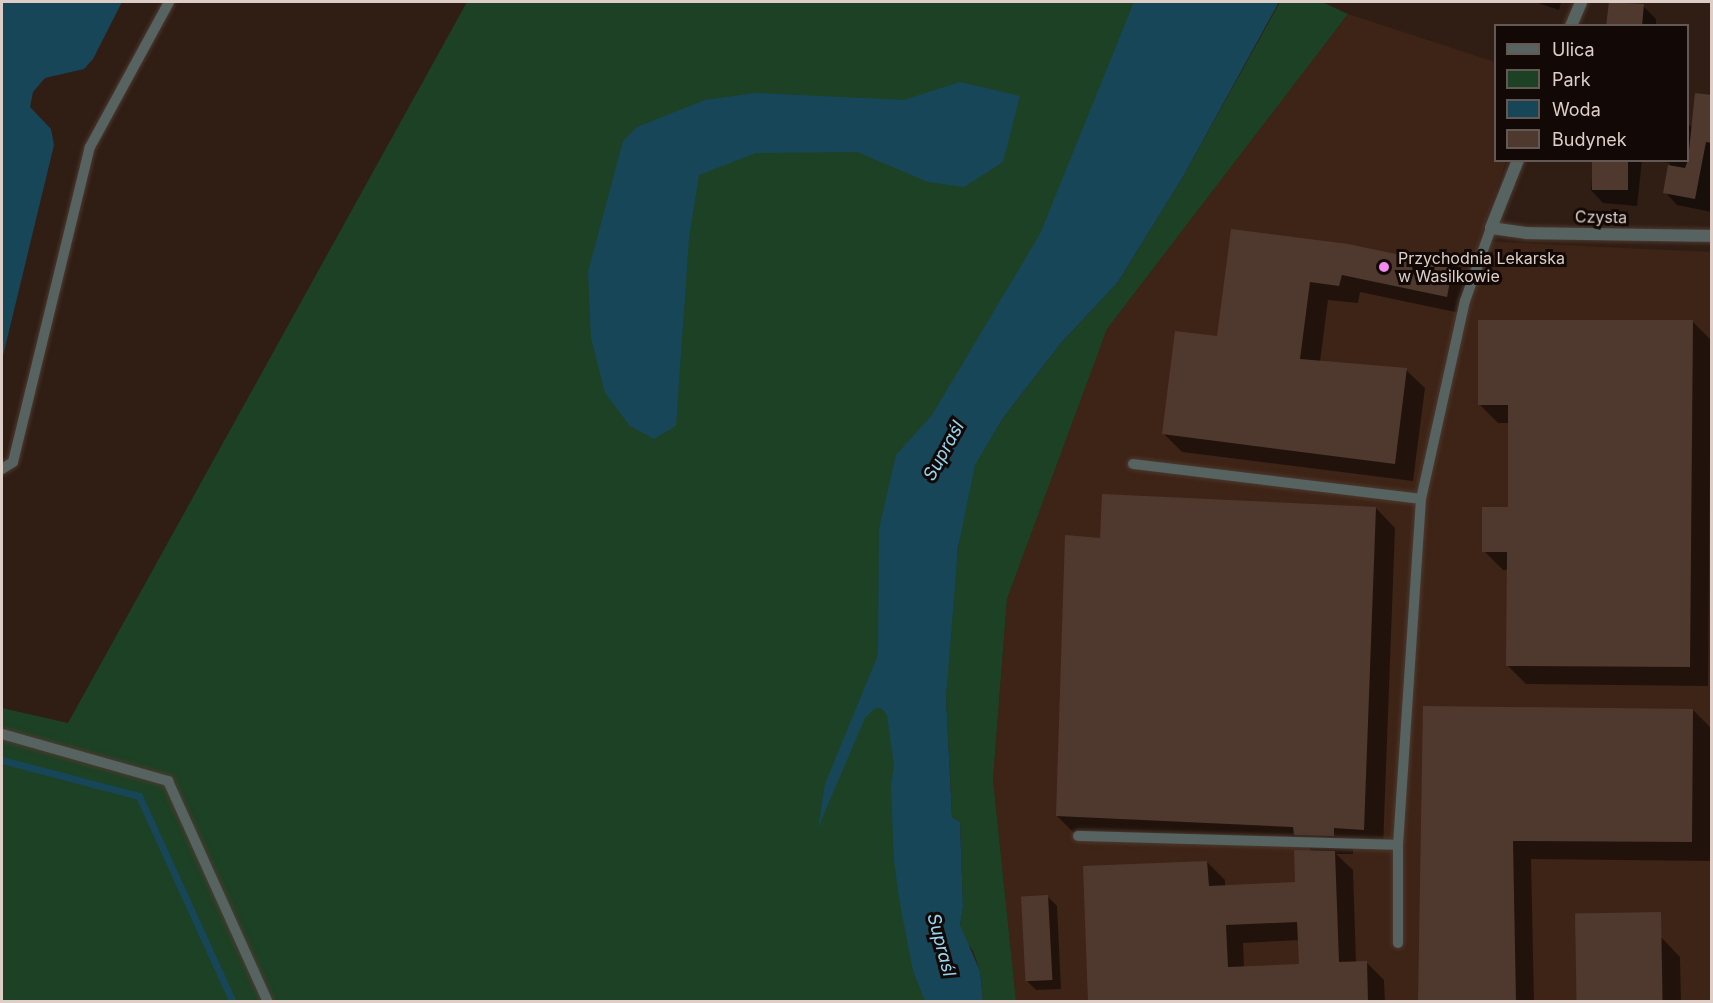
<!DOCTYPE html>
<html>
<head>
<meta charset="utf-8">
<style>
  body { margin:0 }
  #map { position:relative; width:1713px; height:1003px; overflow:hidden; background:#301d13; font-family:Inter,sans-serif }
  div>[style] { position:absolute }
  .built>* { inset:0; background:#3e2416 }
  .green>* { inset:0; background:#1d4124 }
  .water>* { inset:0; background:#174659 }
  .shadow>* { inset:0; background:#0007 }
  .stream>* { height:7px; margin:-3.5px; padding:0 3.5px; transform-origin:3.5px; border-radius:3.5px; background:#174659 }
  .building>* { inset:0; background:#4f392f; transform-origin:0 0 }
  .roads { filter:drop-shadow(0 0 2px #4c3930) drop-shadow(0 0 2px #4c3930) }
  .service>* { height:10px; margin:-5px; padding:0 5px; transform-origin:5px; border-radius:5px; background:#566361 }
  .minor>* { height:12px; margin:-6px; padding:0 6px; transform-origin:6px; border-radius:6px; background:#566361 }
  .dots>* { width:16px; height:16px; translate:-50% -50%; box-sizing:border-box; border:3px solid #120906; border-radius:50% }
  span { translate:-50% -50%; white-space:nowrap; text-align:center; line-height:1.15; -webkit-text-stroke:6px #120906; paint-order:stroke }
  .street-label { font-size:16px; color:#ddcfc8 }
  .poi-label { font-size:16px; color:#ddcfc8 }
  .left { translate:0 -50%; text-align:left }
  .water-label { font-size:18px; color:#96d6f4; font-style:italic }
  .frame { position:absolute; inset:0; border:3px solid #ddcfc8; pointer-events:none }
  .legend { position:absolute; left:1494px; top:24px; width:195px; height:138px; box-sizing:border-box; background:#120906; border:2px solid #635854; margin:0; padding:8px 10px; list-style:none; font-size:18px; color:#ddcfc8 }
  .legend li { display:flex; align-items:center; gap:12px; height:30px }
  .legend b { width:30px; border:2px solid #635854 }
</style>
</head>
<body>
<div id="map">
  <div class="built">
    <i style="clip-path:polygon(1348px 14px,1495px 62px,1496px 160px,1506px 161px,1479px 241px,1711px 252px,1711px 1001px,1016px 1002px,993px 779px,1007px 599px,1107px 329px)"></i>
  </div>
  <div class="green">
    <i style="clip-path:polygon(467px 2px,1162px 2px,1047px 251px,908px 477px,964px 1001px,2px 1002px,2px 708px,68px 723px)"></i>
    <i style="clip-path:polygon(1280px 2px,1322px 2px,1348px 14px,1107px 329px,1007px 599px,993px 779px,1016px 1001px,983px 1001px,980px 971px,973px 951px,962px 936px,960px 925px,963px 907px,960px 822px,952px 817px,946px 697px,949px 626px,963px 508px,975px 464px,1003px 418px,1061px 343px,1118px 282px,1184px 175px)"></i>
  </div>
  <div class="water">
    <i style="clip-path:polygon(2px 2px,122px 2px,93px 59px,84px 69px,45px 78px,33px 92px,30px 107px,51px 129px,54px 145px,2px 360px)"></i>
    <i style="clip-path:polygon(1134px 2px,1279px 2px,1184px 175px,1118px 282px,1061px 343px,1003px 418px,975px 465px,958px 548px,946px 697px,952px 817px,960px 822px,963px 907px,960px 925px,980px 971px,983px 1001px,925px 1001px,913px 971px,900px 904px,894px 861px,891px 786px,894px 766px,887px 715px,881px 708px,875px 708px,865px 718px,818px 828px,825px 784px,878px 655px,879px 529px,896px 455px,932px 415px,1040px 234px)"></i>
    <i style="clip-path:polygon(960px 82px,1020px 96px,1003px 162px,964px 187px,928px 182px,857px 152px,756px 153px,699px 175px,689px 238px,676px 426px,654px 439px,630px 426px,605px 393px,591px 338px,588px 272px,623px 141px,637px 127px,705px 100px,755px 93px,904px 100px)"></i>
  </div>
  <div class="shadow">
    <i style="clip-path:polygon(1535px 2px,1561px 2px,1559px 10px)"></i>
    <i style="clip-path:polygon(1643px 6px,1656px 19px,1656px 26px,1608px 26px)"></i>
    <i style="clip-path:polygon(1712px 97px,1712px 212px,1677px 205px,1665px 192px,1670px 163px,1650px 160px,1688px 160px,1688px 125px,1692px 126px)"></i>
    <i style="clip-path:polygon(1594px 160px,1642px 160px,1637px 206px,1603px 203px,1591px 190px)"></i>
    <i style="clip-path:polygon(1232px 231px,1452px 267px,1471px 285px,1465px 314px,1360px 292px,1358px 303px,1328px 300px,1320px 362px,1406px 370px,1425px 388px,1413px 481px,1182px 452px,1164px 434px,1218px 338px)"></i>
    <i style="clip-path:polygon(1692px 321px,1711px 340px,1708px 686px,1526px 684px,1507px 665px,1508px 570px,1503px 570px,1484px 551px,1510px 508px,1510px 423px,1498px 423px,1479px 404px)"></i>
    <i style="clip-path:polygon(evenodd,1376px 508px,1395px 528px,1383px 848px,1353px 847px,1353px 854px,1336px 854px,1353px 870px,1356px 963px,1366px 962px,1384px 980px,1385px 1002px,1090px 1002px,1207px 862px,1225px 880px,1225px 887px,1297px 884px,1313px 852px,1306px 845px,1076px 835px,1057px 816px,1101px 539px,1376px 508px,1300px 940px,1301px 965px,1244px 968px,1243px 943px,1300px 940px)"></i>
    <i style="clip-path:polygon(1424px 708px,1693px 710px,1712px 729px,1711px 861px,1531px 859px,1534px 1002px,1419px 1002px)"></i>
    <i style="clip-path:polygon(1048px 897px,1057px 906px,1061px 989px,1036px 990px,1026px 980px)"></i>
    <i style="clip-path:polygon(1661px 937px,1680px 957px,1681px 1002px,1578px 1002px)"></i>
  </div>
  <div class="stream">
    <i style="left:2px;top:760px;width:142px;rotate:14.7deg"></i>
    <i style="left:139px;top:796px;width:226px;rotate:65.5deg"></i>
  </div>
  <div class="building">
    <i style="clip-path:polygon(1609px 2px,1644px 4px,1642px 26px,1606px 26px)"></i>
    <i style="clip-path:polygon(1695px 93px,1712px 95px,1712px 143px,1706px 142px,1695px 199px,1663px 193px,1668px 165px,1685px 168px,1688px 160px)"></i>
    <i style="left:1592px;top:160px;width:36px;height:30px"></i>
    <i style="clip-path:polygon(1231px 229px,1348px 244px,1453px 266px,1447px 297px,1342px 275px,1339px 286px,1310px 282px,1300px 359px,1407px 368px,1395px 464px,1162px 434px,1175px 331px,1217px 336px)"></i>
    <i style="clip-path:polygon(1478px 320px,1693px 320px,1690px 667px,1506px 666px,1507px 552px,1482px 552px,1482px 507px,1508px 507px,1508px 405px,1478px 405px)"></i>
    <i style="clip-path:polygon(1102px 494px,1376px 507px,1364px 830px,1334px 828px,1334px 836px,1294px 835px,1293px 827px,1056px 816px,1065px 535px,1100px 538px)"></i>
    <i style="clip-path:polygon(1423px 706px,1693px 709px,1692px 842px,1513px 841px,1516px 1002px,1418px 1002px)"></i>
    <i style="clip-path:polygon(evenodd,1294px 850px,1335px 851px,1339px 962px,1367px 961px,1368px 1002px,1088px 1002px,1083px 866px,1207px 861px,1209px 886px,1295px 882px,1294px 850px,1297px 922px,1299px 964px,1228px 967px,1226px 925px,1297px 922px)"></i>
    <i style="left:1048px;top:895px;width:85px;height:27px;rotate:87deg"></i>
    <i style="left:1661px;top:912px;width:90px;height:86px;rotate:89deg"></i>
  </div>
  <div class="roads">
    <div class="service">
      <i style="left:1133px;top:464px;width:290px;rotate:6.9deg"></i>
      <i style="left:2px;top:469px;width:13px;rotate:-32deg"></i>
      <i style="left:13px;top:462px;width:324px;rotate:-76.3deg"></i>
      <i style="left:90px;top:147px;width:165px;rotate:-61.4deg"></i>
      <i style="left:2px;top:734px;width:173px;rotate:15.8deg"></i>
      <i style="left:168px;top:781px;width:243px;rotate:65.7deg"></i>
      <i style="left:1078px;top:836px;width:320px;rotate:1.6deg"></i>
      <i style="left:1398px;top:943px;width:98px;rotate:-90deg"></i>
      <i style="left:1398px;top:845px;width:347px;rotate:-86.2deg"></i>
      <i style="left:1421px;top:499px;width:203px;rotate:-77.5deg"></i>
      <i style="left:1465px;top:301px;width:77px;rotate:-70.4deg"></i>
    </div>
    <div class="minor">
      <i style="left:1571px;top:26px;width:26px;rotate:-67deg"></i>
      <i style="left:1518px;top:160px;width:73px;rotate:111.7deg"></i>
      <i style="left:1491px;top:228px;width:35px;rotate:8deg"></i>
      <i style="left:1526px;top:233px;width:186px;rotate:0.9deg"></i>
    </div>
  </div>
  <div class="dots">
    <i style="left:1384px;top:267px;background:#f389f1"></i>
  </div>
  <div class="street-label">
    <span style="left:1601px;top:217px;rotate:1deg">Czysta</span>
  </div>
  <div class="poi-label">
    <span class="left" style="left:1398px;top:267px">Przychodnia Lekarska<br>w Wasilkowie</span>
  </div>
  <div class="water-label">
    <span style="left:944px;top:451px;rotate:-61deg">Supraśl</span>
    <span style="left:941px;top:945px;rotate:75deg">Supraśl</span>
  </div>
  <div class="frame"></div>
  <ul class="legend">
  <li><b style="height:8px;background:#566361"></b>Ulica</li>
  <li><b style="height:16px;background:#1d4124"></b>Park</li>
  <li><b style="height:16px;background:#174659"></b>Woda</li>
  <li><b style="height:16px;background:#4f392f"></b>Budynek</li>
  </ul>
</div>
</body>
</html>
